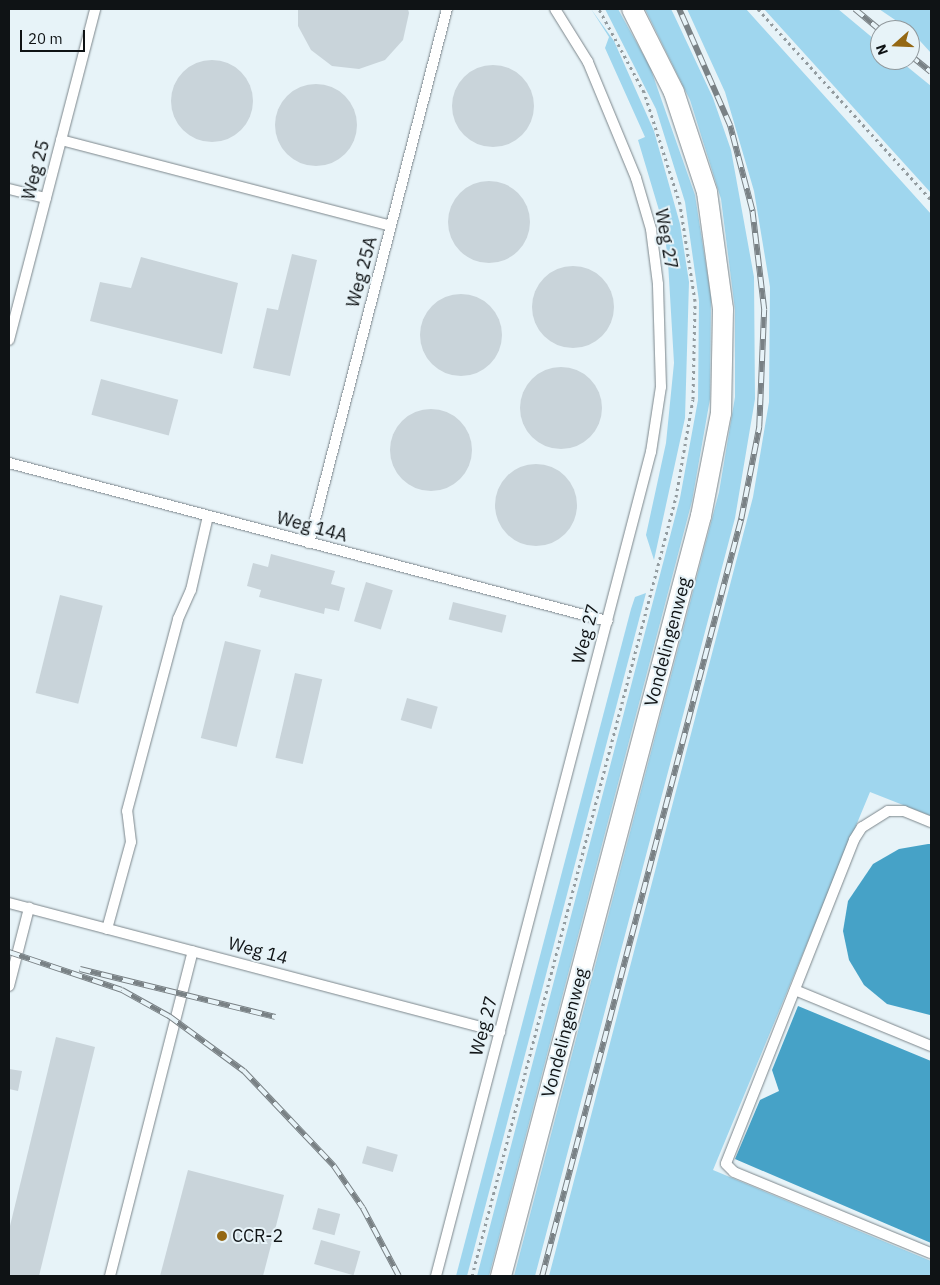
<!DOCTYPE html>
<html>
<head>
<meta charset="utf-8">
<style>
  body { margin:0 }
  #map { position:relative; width:940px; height:1285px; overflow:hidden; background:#e7f3f8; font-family:"IBM Plex Sans",sans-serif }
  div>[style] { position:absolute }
  .green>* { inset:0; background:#9fd6ee }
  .water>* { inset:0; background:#46a2c7 }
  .building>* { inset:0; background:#c9d4da; transform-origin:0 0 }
  .round { border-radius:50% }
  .path>* { height:3px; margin-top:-1.5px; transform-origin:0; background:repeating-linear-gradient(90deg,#939ca0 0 2.5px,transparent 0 6.5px) }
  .roads { filter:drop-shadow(0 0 1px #7c868b) drop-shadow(0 0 1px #7c868b) }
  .lane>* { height:10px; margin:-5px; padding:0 5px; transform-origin:5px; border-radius:5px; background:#fff }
  .street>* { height:20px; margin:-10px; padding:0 10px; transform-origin:10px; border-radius:10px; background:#fff }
  .rail>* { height:5.5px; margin-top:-2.75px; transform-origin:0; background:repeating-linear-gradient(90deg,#e7f3f8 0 11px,#798185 0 22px); box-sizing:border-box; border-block:1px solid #798185 }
  .dots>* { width:14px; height:14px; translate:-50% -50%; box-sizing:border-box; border:2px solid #e7f3f8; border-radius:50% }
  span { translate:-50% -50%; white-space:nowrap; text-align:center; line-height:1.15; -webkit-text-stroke:4px #e7f3f8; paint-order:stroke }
  .street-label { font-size:18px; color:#0f1315 }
  .poi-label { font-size:18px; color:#0f1315 }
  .left { translate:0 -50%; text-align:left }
  .frame { position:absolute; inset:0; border:10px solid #0f1315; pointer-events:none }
  .north { position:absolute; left:870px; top:20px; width:50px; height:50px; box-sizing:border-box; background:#e7f3f8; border:1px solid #91999d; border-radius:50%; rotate:250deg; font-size:14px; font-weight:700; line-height:20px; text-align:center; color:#0f1315 }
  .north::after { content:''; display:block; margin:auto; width:18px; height:22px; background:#946814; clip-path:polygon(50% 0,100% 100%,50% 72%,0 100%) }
  .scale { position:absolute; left:20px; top:30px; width:65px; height:22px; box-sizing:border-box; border:2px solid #0f1315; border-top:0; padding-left:6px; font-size:15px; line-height:18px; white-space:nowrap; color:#0f1315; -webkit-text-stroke:4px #e7f3f8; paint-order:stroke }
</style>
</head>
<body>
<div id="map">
  <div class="green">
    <i style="clip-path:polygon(591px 9px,614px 41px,654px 131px,680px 224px,689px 282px,685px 418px,654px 560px,646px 535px,666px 443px,674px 363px,668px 262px,664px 227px,638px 140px,645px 137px,605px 48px,609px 37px)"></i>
    <i style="clip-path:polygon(605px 9px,618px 9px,650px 67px,695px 195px,711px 297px,710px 399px,692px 501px,489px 1276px,477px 1276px,680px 498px,698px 400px,699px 301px,685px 202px,656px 109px)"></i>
    <i style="clip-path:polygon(645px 9px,671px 9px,674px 15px,713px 98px,731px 150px,754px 277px,755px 399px,735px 518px,535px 1276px,514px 1276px,719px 492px,735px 397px,735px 310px,721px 199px,690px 100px)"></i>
    <i style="clip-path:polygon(687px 9px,746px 9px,931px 214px,931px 816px,870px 792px,713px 1170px,931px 1261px,931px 1276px,549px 1276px,753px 497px,769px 402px,770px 287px,754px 191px,725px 92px)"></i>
    <i style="clip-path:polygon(764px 9px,838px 9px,880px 44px,880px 60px,899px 60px,931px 86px,931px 193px)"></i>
    <i style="clip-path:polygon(879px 9px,931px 9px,931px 53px,910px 30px)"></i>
    <i style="clip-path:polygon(646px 593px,467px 1276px,456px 1276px,631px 609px,635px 597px)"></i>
  </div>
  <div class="water">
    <i style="clip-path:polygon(928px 844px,931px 844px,930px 1015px,887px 1004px,864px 985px,849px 960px,843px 931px,848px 901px,873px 864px,899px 849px)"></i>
    <i style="clip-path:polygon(798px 1006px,931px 1061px,931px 1243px,735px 1159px,760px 1100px,779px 1091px,772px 1070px)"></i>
  </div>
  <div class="building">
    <i style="clip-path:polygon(298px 9px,408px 9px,409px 13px,403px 40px,385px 60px,359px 69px,332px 66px,311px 50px,298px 26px)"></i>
    <i class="round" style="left:171px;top:60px;width:82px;height:82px"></i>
    <i class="round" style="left:452px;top:65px;width:82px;height:82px"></i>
    <i class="round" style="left:275px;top:84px;width:82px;height:82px"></i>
    <i class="round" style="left:448px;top:181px;width:82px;height:82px"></i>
    <i style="clip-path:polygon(292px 254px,317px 260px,290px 376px,253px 368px,267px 308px,278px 310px)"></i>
    <i style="clip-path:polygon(141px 257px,238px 283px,222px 354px,90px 321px,100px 282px,131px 288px)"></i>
    <i class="round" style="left:532px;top:266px;width:82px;height:82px"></i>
    <i class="round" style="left:420px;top:294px;width:82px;height:82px"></i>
    <i class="round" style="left:520px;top:367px;width:82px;height:82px"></i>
    <i style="left:101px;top:379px;width:80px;height:37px;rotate:15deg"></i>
    <i class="round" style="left:390px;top:409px;width:82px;height:82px"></i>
    <i class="round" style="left:495px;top:464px;width:82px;height:82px"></i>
    <i style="clip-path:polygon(271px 554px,335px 571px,331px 584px,345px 588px,339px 611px,325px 608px,324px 614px,259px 597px,261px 590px,247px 586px,253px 563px,268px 567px)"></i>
    <i style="left:366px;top:582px;width:28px;height:41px;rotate:17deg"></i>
    <i style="left:60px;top:595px;width:44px;height:101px;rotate:14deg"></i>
    <i style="left:453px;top:602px;width:55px;height:18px;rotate:14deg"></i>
    <i style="left:225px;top:641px;width:37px;height:100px;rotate:14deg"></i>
    <i style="left:295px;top:673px;width:28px;height:87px;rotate:13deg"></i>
    <i style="left:407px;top:698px;width:32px;height:23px;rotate:16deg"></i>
    <i style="clip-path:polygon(56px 1037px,95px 1047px,39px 1276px,9px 1276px,9px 1230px)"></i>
    <i style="clip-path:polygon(9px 1069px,22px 1071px,18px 1091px,9px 1089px)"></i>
    <i style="left:367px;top:1146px;width:32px;height:18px;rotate:16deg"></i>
    <i style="clip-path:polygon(188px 1170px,284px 1195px,263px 1276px,160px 1276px)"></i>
    <i style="left:318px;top:1208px;width:23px;height:22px;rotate:15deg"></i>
    <i style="left:321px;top:1240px;width:41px;height:25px;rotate:16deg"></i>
  </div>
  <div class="path">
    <i style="left:758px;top:9px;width:258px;rotate:47.8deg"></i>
    <i style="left:472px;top:1276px;width:805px;rotate:-75.33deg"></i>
    <i style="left:676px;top:497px;width:99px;rotate:-80.2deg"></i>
    <i style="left:693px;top:399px;width:98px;rotate:-88.8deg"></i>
    <i style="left:695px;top:301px;width:98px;rotate:-98.8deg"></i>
    <i style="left:680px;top:204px;width:118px;rotate:-107.8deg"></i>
    <i style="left:644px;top:92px;width:94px;rotate:-118.5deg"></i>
  </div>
  <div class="roads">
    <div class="lane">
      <i style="left:61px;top:140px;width:341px;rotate:14.6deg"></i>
      <i style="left:9px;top:189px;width:38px;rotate:14deg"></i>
      <i style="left:9px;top:340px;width:342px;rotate:-75.4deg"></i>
      <i style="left:9px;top:463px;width:619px;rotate:14.8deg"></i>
      <i style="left:309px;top:543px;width:552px;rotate:-75.51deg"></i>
      <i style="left:931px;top:822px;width:29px;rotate:-158deg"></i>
      <i style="left:904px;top:811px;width:16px;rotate:180deg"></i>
      <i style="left:888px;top:811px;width:31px;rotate:148deg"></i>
      <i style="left:862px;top:827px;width:15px;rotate:122deg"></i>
      <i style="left:854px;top:840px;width:348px;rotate:111.6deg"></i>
      <i style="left:726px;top:1164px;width:11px;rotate:45deg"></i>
      <i style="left:734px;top:1172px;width:213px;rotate:22.4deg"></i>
      <i style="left:9px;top:903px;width:508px;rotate:14.72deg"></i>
      <i style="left:107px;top:929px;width:90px;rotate:-74.6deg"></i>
      <i style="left:131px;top:842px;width:31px;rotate:-97deg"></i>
      <i style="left:127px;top:811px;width:199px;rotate:-75.1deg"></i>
      <i style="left:178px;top:619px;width:32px;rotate:-66deg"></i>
      <i style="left:191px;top:590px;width:76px;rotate:-77.1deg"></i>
      <i style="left:9px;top:986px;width:81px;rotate:-75.6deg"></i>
      <i style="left:795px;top:990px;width:147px;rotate:22.4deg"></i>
      <i style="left:110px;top:1276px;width:335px;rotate:-75.7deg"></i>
      <i style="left:436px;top:1276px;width:852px;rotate:-75.38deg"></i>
      <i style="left:651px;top:452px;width:66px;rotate:-81.3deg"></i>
      <i style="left:661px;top:387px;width:103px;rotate:-91.7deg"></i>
      <i style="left:658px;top:284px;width:55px;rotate:-97.3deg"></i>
      <i style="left:651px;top:229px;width:53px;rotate:-106.4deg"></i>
      <i style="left:636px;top:178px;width:126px;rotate:-112.5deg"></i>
      <i style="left:588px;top:62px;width:62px;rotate:-121.9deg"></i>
    </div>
    <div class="street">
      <i style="left:501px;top:1276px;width:786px;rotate:-75.26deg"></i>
      <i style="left:701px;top:516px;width:105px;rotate:-79deg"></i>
      <i style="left:721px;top:413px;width:104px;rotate:-88.9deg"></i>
      <i style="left:723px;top:309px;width:118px;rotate:-97.8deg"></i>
      <i style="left:707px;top:192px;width:105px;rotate:-108.3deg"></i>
      <i style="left:674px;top:92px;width:93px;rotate:-116.8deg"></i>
    </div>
  </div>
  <div class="rail">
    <i style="left:855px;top:9px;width:33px;rotate:40deg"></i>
    <i style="left:910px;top:55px;width:27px;rotate:39deg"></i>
    <i style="left:9px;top:952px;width:119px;rotate:18.6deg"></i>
    <i style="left:122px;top:990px;width:54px;rotate:29deg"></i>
    <i style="left:169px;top:1016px;width:93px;rotate:36.3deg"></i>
    <i style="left:244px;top:1071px;width:131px;rotate:46.5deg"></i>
    <i style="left:334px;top:1166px;width:51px;rotate:55.4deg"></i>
    <i style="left:363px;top:1208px;width:77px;rotate:62.1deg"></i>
    <i style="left:80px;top:969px;width:201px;rotate:13.8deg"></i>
    <i style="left:542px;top:1276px;width:783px;rotate:-75.27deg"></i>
    <i style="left:741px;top:519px;width:94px;rotate:-78.9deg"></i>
    <i style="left:759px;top:427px;width:117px;rotate:-87.6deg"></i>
    <i style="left:764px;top:310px;width:101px;rotate:-96.8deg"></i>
    <i style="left:752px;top:210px;width:87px;rotate:-104.7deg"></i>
    <i style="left:730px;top:126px;width:128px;rotate:-113.6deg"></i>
  </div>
  <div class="dots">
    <i style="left:222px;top:1236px;background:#946814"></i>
  </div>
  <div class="street-label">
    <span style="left:36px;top:170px;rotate:-75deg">Weg 25</span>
    <span style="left:666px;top:239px;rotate:80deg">Weg 27</span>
    <span style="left:362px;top:272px;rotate:-75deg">Weg 25A</span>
    <span style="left:312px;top:527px;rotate:15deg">Weg 14A</span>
    <span style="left:586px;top:634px;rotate:-75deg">Weg 27</span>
    <span style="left:668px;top:642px;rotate:-75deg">Vondelingenweg</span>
    <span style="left:258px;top:951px;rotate:15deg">Weg 14</span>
    <span style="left:484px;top:1026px;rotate:-75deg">Weg 27</span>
    <span style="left:565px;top:1033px;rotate:-75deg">Vondelingenweg</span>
  </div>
  <div class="poi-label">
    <span class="left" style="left:232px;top:1236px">CCR-2</span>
  </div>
  <div class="frame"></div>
  <div class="north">N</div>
  <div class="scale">20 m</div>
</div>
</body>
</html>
